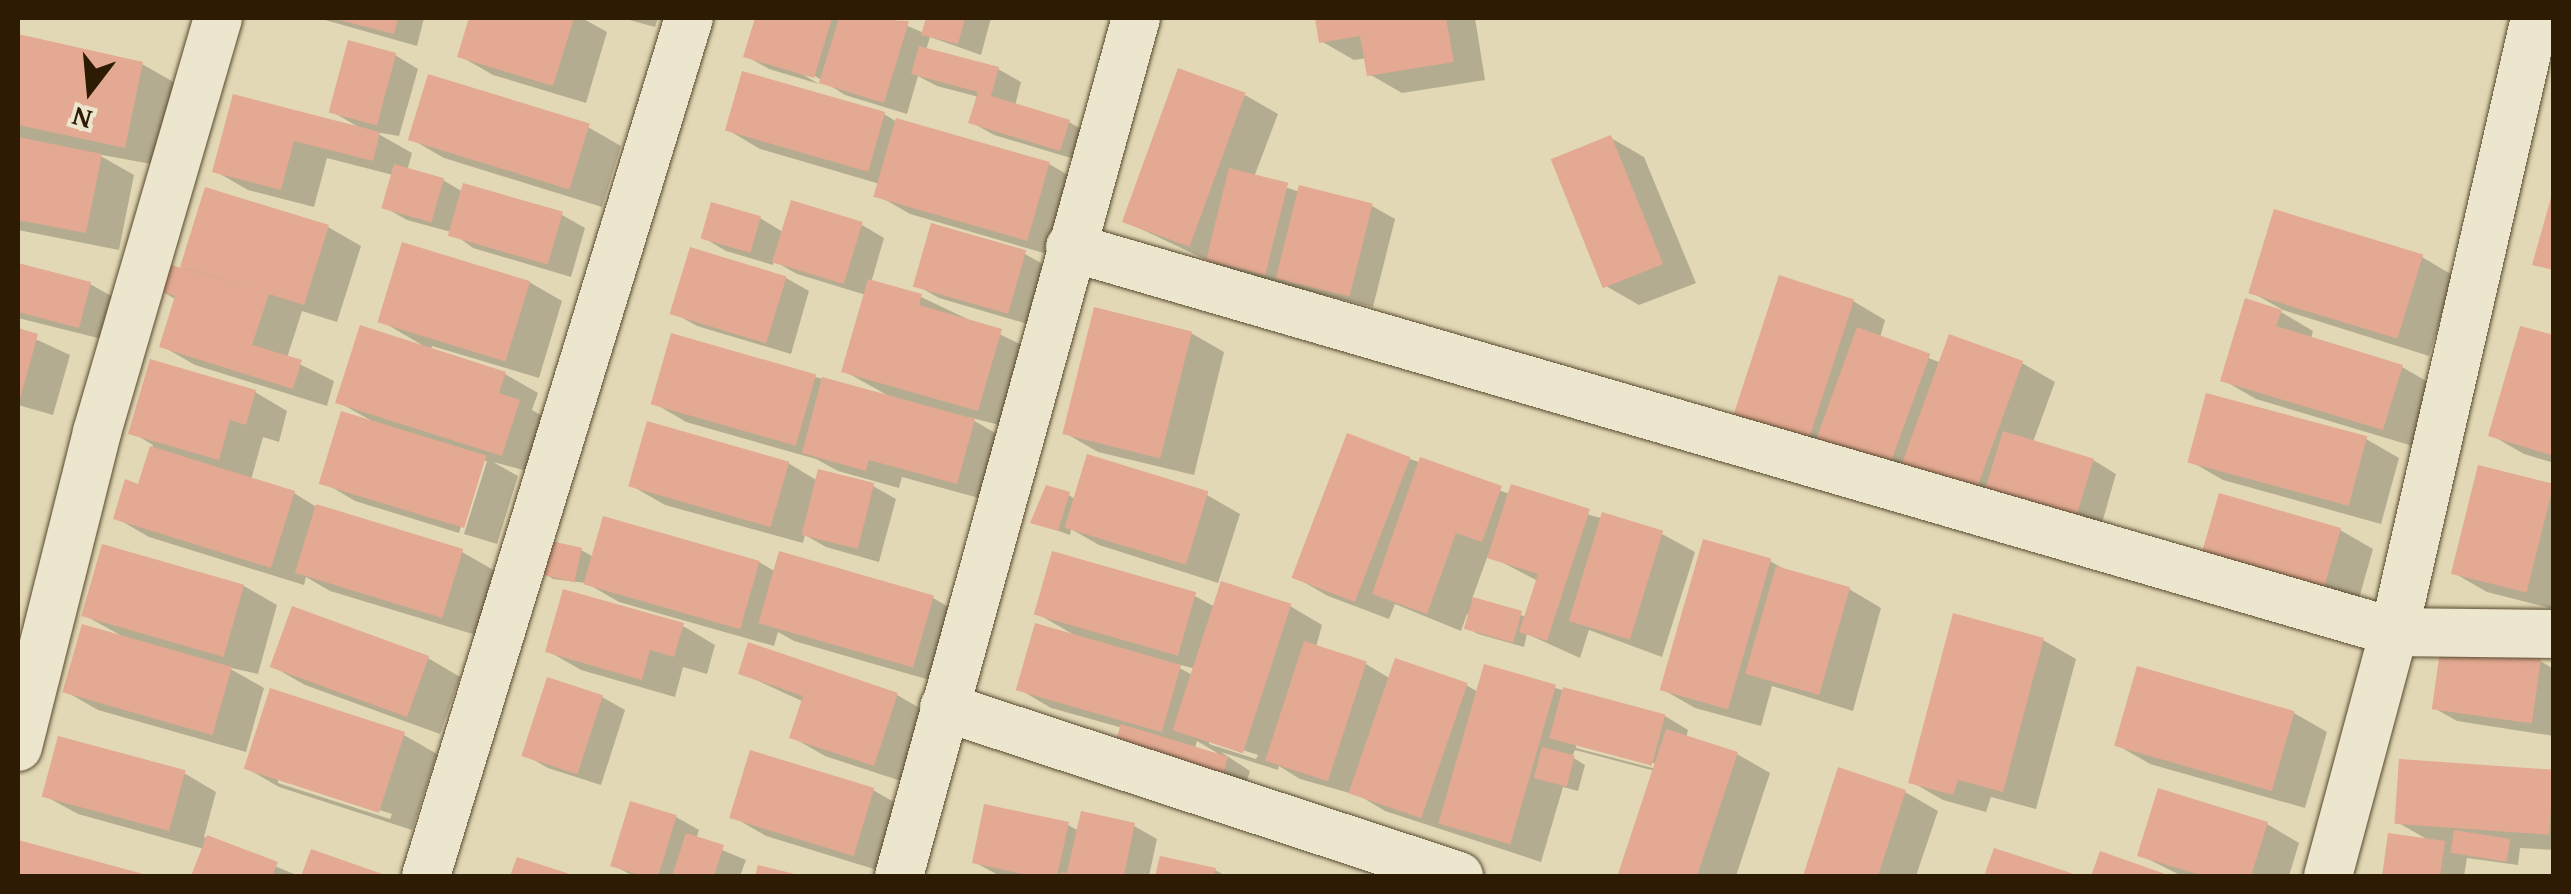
<!DOCTYPE html>
<html>
<head>
<meta charset="utf-8">
<style>
  body { margin:0 }
  #map { position:relative; width:2571px; height:894px; overflow:hidden; background:#e2d8b5; font-family:"Gentium Book Plus",serif }
  div>[style] { position:absolute }
  .shadow>* { inset:0; background:#0003 }
  .building>* { inset:0; background:#e3a992; transform-origin:0 0 }
  .roads { filter:drop-shadow(0 0 2px #5a4a30) drop-shadow(0 0 2px #5a4a30) }
  .street>* { height:48px; margin:-24px; padding:0 24px; transform-origin:24px; border-radius:24px; background:#ece6cf }
  span { translate:-50% -50%; white-space:nowrap; text-align:center; line-height:1.15; -webkit-text-stroke:9px #ece6cf; paint-order:stroke }
  .frame { position:absolute; inset:0; border:20px solid #2d1b03; pointer-events:none }
  .north { position:absolute; left:40px; top:40px; width:100px; height:100px; -webkit-text-stroke:8px #ece6cf; paint-order:stroke; rotate:196deg; font-size:28px; font-weight:700; line-height:40px; text-align:center; color:#2d1b03 }
  .north::after { content:''; display:block; margin:auto; width:35px; height:45px; background:#2d1b03; clip-path:polygon(50% 0,100% 100%,50% 72%,0 100%) }
</style>
</head>
<body>
<div id="map">
  <div class="shadow">
    <i style="clip-path:polygon(318px 18px,424px 18px,417px 46px)"></i>
    <i style="clip-path:polygon(472px 18px,582px 18px,607px 32px,586px 103px,493px 75px,460px 56px)"></i>
    <i style="clip-path:polygon(622px 18px,658px 18px,655px 27px)"></i>
    <i style="clip-path:polygon(758px 18px,889px 18px,924px 33px,928px 18px,991px 18px,981px 55px,930px 37px,926px 50px,998px 69px,1021px 82px,1015px 106px,1069px 122px,1092px 135px,1084px 162px,994px 135px,971px 122px,979px 97px,937px 86px,918px 76px,907px 114px,845px 95px,804px 69px,802px 74px,819px 84px,769px 69px,746px 56px)"></i>
    <i style="clip-path:polygon(1317px 18px,1475px 18px,1485px 80px,1402px 93px,1369px 74px,1367px 58px,1354px 60px,1321px 41px)"></i>
    <i style="clip-path:polygon(18px 37px,142px 64px,175px 83px,157px 165px,97px 154px,134px 175px,119px 250px,18px 230px,18px 139px,24px 140px,18px 136px)"></i>
    <i style="clip-path:polygon(395px 55px,418px 69px,399px 136px,375px 132px,412px 153px,407px 171px,443px 180px,463px 192px,562px 215px,585px 228px,571px 277px,473px 248px,451px 232px,407px 220px,384px 207px,393px 175px,327px 158px,314px 207px,248px 190px,215px 171px,234px 97px,360px 128px,331px 111px)"></i>
    <i style="clip-path:polygon(1245px 95px,1278px 114px,1254px 177px,1300px 192px,1372px 206px,1395px 219px,1373px 307px,1232px 272px,1124px 221px)"></i>
    <i style="clip-path:polygon(884px 114px,897px 122px,1049px 164px,1082px 183px,1061px 258px,910px 214px,877px 195px,880px 184px,760px 149px,728px 130px)"></i>
    <i style="clip-path:polygon(588px 127px,621px 146px,602px 207px,444px 158px,411px 139px)"></i>
    <i style="clip-path:polygon(1611px 138px,1644px 157px,1696px 283px,1639px 305px,1606px 286px)"></i>
    <i style="clip-path:polygon(207px 190px,328px 227px,361px 246px,337px 322px,302px 311px,287px 358px,334px 381px,327px 406px,195px 365px,162px 346px,177px 300px,156px 288px,182px 271px)"></i>
    <i style="clip-path:polygon(760px 218px,783px 232px,862px 225px,884px 238px,871px 283px,921px 297px,1033px 350px,1011px 428px,968px 417px,1007px 440px,990px 501px,902px 477px,899px 488px,838px 471px,816px 459px,686px 422px,654px 403px,815px 377px,887px 395px,844px 371px,866px 295px,797px 274px,774px 261px,773px 265px,726px 251px,704px 238px)"></i>
    <i style="clip-path:polygon(692px 250px,786px 278px,809px 291px,791px 354px,697px 326px,674px 313px)"></i>
    <i style="clip-path:polygon(1025px 254px,1048px 267px,1031px 325px,939px 298px,916px 285px)"></i>
    <i style="clip-path:polygon(2422px 257px,2454px 276px,2429px 356px,2283px 310px,2251px 292px)"></i>
    <i style="clip-path:polygon(18px 266px,90px 284px,113px 297px,102px 339px,18px 318px)"></i>
    <i style="clip-path:polygon(529px 282px,562px 301px,539px 378px,432px 346px,431px 350px,505px 374px,538px 393px,532px 410px,551px 421px,535px 473px,493px 462px,518px 476px,497px 544px,464px 534px,487px 461px,481px 461px,459px 533px,355px 501px,323px 482px,370px 420px,338px 402px,422px 345px,381px 321px)"></i>
    <i style="clip-path:polygon(1853px 301px,1885px 320px,1880px 338px,1941px 363px,2022px 363px,2055px 382px,2033px 442px,2093px 460px,2116px 474px,2098px 537px,1767px 439px)"></i>
    <i style="clip-path:polygon(2246px 301px,2281px 312px,2313px 331px,2311px 339px,2402px 367px,2435px 386px,2416px 447px,2256px 399px,2223px 380px)"></i>
    <i style="clip-path:polygon(18px 331px,70px 355px,53px 415px,18px 405px)"></i>
    <i style="clip-path:polygon(1191px 333px,1224px 352px,1194px 475px,1098px 452px,1065px 433px)"></i>
    <i style="clip-path:polygon(2554px 338px,2554px 463px,2524px 454px,2491px 435px)"></i>
    <i style="clip-path:polygon(255px 392px,287px 411px,279px 442px,263px 437px,251px 480px,294px 493px,318px 508px,462px 552px,495px 571px,476px 635px,330px 591px,306px 577px,304px 585px,149px 537px,116px 518px,140px 487px,153px 445px,131px 432px)"></i>
    <i style="clip-path:polygon(2366px 439px,2399px 458px,2381px 524px,2223px 480px,2190px 461px)"></i>
    <i style="clip-path:polygon(evenodd,1410px 459px,1510px 494px,1662px 534px,1695px 552px,1662px 657px,1589px 630px,1580px 658px,1527px 634px,1524px 647px,1478px 634px,1467px 628px,1471px 616px,1467px 614px,1461px 631px,1395px 604px,1389px 619px,1328px 596px,1295px 577px,1410px 459px,1488px 555px,1538px 581px,1527px 617px,1472px 599px,1488px 555px)"></i>
    <i style="clip-path:polygon(788px 463px,818px 481px,873px 486px,896px 499px,879px 562px,826px 547px,805px 535px,803px 543px,665px 505px,632px 486px)"></i>
    <i style="clip-path:polygon(2480px 468px,2554px 487px,2554px 609px,2487px 592px,2454px 573px)"></i>
    <i style="clip-path:polygon(1069px 495px,1075px 499px,1207px 495px,1240px 514px,1218px 583px,1099px 545px,1071px 529px,1070px 535px,1033px 522px)"></i>
    <i style="clip-path:polygon(2221px 496px,2340px 530px,2373px 549px,2354px 616px)"></i>
    <i style="clip-path:polygon(581px 550px,594px 557px,759px 562px,776px 572px,781px 554px,933px 598px,966px 617px,947px 685px,794px 641px,778px 632px,774px 646px,619px 602px,586px 583px,553px 579px,542px 572px)"></i>
    <i style="clip-path:polygon(evenodd,1054px 554px,1195px 596px,1215px 607px,1290px 606px,1322px 625px,1316px 647px,1366px 664px,1391px 679px,1466px 685px,1478px 692px,1555px 688px,1665px 716px,1688px 730px,1686px 738px,1737px 754px,1770px 773px,1736px 876px,1621px 873px,1655px 771px,1575px 750px,1572px 757px,1585px 765px,1578px 791px,1563px 787px,1541px 862px,1385px 811px,1360px 796px,1300px 779px,1279px 766px,1278px 770px,1221px 752px,1250px 771px,1240px 803px,1123px 728px,1051px 708px,1019px 689px,1076px 636px,1036px 613px,1054px 554px,1177px 664px,1196px 669px,1194px 676px,1176px 666px,1177px 664px,1054px 554px,1209px 739px,1258px 755px,1256px 759px,1209px 744px,1209px 739px,1054px 554px,1197px 741px,1219px 754px,1195px 748px,1197px 741px,1054px 554px,1576px 743px,1665px 766px,1664px 771px,1576px 748px,1576px 743px)"></i>
    <i style="clip-path:polygon(1770px 561px,1791px 573px,1849px 589px,1881px 608px,1853px 711px,1772px 686px,1761px 726px,1695px 708px,1662px 689px)"></i>
    <i style="clip-path:polygon(244px 586px,277px 605px,258px 674px,227px 667px,264px 688px,246px 752px,98px 710px,65px 691px,120px 635px,84px 615px)"></i>
    <i style="clip-path:polygon(683px 626px,715px 645px,707px 674px,683px 667px,675px 697px,581px 670px,548px 651px)"></i>
    <i style="clip-path:polygon(2043px 640px,2076px 659px,2036px 809px,1991px 797px,1986px 812px,1943px 800px,1910px 781px)"></i>
    <i style="clip-path:polygon(428px 658px,460px 677px,440px 734px,305px 685px,272px 666px)"></i>
    <i style="clip-path:polygon(2540px 661px,2554px 669px,2554px 736px,2457px 721px,2434px 708px)"></i>
    <i style="clip-path:polygon(741px 673px,897px 695px,930px 714px,907px 783px,825px 756px,792px 737px,804px 702px)"></i>
    <i style="clip-path:polygon(evenodd,272px 692px,404px 735px,437px 754px,412px 830px,279px 787px,246px 768px,272px 692px,278px 778px,392px 814px,390px 819px,278px 783px,278px 778px)"></i>
    <i style="clip-path:polygon(602px 697px,625px 710px,601px 785px,548px 768px,525px 755px)"></i>
    <i style="clip-path:polygon(2294px 713px,2327px 732px,2305px 808px,2150px 764px,2117px 745px)"></i>
    <i style="clip-path:polygon(1840px 770px,1905px 792px,1938px 811px,1916px 876px,1805px 876px)"></i>
    <i style="clip-path:polygon(184px 773px,216px 792px,204px 837px,299px 876px,194px 876px,204px 849px,78px 814px,45px 796px)"></i>
    <i style="clip-path:polygon(2554px 773px,2554px 850px,2520px 848px,2518px 865px,2467px 858px,2464px 876px,2385px 876px,2390px 836px,2430px 841px,2397px 822px)"></i>
    <i style="clip-path:polygon(873px 790px,906px 809px,887px 873px,766px 836px,733px 817px)"></i>
    <i style="clip-path:polygon(676px 817px,699px 830px,696px 839px,746px 860px,740px 876px,633px 876px,615px 866px)"></i>
    <i style="clip-path:polygon(2267px 824px,2299px 843px,2289px 876px,2182px 876px,2140px 855px)"></i>
    <i style="clip-path:polygon(1068px 825px,1079px 831px,1134px 826px,1157px 839px,1149px 876px,1000px 876px,974px 862px)"></i>
    <i style="clip-path:polygon(18px 843px,142px 876px,18px 876px)"></i>
    <i style="clip-path:polygon(1162px 859px,1215px 870px,1226px 876px,1158px 876px)"></i>
  </div>
  <div class="building">
    <i style="clip-path:polygon(332px 18px,398px 18px,394px 34px)"></i>
    <i style="clip-path:polygon(469px 18px,574px 18px,553px 86px,457px 57px)"></i>
    <i style="clip-path:polygon(755px 18px,832px 18px,814px 78px,743px 57px)"></i>
    <i style="clip-path:polygon(839px 18px,909px 21px,884px 103px,819px 83px)"></i>
    <i style="clip-path:polygon(926px 18px,965px 18px,958px 44px,921px 35px)"></i>
    <i style="clip-path:polygon(1315px 18px,1446px 18px,1454px 62px,1367px 76px,1360px 36px,1319px 43px)"></i>
    <i style="clip-path:polygon(18px 34px,143px 62px,125px 148px,18px 125px)"></i>
    <i style="left:348px;top:40px;width:50px;height:75px;rotate:15deg"></i>
    <i style="clip-path:polygon(919px 46px,999px 67px,991px 96px,1070px 120px,1060px 151px,968px 123px,978px 92px,911px 74px)"></i>
    <i style="left:1178px;top:68px;width:72px;height:164px;rotate:20deg"></i>
    <i style="left:742px;top:71px;width:149px;height:62px;rotate:16deg"></i>
    <i style="left:428px;top:74px;width:169px;height:69px;rotate:17deg"></i>
    <i style="clip-path:polygon(233px 94px,380px 132px,373px 161px,294px 141px,281px 190px,212px 172px)"></i>
    <i style="left:896px;top:118px;width:160px;height:82px;rotate:16deg"></i>
    <i style="left:1611px;top:135px;width:139px;height:65px;rotate:68deg"></i>
    <i style="clip-path:polygon(18px 137px,102px 154px,86px 233px,18px 220px)"></i>
    <i style="left:394px;top:164px;width:52px;height:46px;rotate:16deg"></i>
    <i style="left:1229px;top:168px;width:61px;height:95px;rotate:14deg"></i>
    <i style="left:463px;top:183px;width:104px;height:55px;rotate:16deg"></i>
    <i style="left:1299px;top:185px;width:76px;height:96px;rotate:14deg"></i>
    <i style="clip-path:polygon(205px 187px,329px 225px,304px 305px,269px 294px,252px 345px,302px 360px,293px 389px,159px 347px,175px 296px,153px 289px,161px 262px,254px 289px,180px 267px)"></i>
    <i style="clip-path:polygon(2554px 187px,2554px 270px,2532px 265px)"></i>
    <i style="left:791px;top:200px;width:75px;height:65px;rotate:17deg"></i>
    <i style="left:711px;top:202px;width:52px;height:38px;rotate:16deg"></i>
    <i style="left:2274px;top:209px;width:156px;height:88px;rotate:17deg"></i>
    <i style="left:931px;top:223px;width:99px;height:66px;rotate:16deg"></i>
    <i style="left:402px;top:242px;width:134px;height:84px;rotate:17deg"></i>
    <i style="left:690px;top:247px;width:101px;height:70px;rotate:17deg"></i>
    <i style="clip-path:polygon(18px 263px,91px 282px,79px 328px,18px 312px)"></i>
    <i style="left:1779px;top:275px;width:79px;height:154px;rotate:18deg"></i>
    <i style="clip-path:polygon(868px 279px,922px 294px,919px 305px,1002px 329px,978px 411px,841px 372px)"></i>
    <i style="clip-path:polygon(2245px 298px,2282px 310px,2276px 326px,2403px 365px,2383px 430px,2220px 381px)"></i>
    <i style="left:1094px;top:307px;width:101px;height:131px;rotate:14deg"></i>
    <i style="clip-path:polygon(360px 325px,506px 372px,499px 393px,520px 400px,502px 456px,335px 403px)"></i>
    <i style="clip-path:polygon(2520px 326px,2554px 335px,2554px 456px,2488px 436px)"></i>
    <i style="left:1857px;top:327px;width:78px;height:122px;rotate:20deg"></i>
    <i style="clip-path:polygon(18px 328px,38px 334px,19px 402px,18px 401px)"></i>
    <i style="left:671px;top:333px;width:151px;height:74px;rotate:16deg"></i>
    <i style="left:1949px;top:334px;width:79px;height:138px;rotate:20deg"></i>
    <i style="clip-path:polygon(150px 359px,256px 390px,246px 425px,230px 420px,219px 460px,128px 434px)"></i>
    <i style="clip-path:polygon(822px 377px,975px 419px,957px 484px,869px 460px,866px 471px,802px 453px)"></i>
    <i style="left:2206px;top:393px;width:167px;height:72px;rotate:15deg"></i>
    <i style="left:341px;top:411px;width:152px;height:76px;rotate:17deg"></i>
    <i style="left:647px;top:421px;width:148px;height:68px;rotate:16deg"></i>
    <i style="left:2003px;top:431px;width:95px;height:71px;rotate:17deg"></i>
    <i style="left:1347px;top:433px;width:68px;height:155px;rotate:21deg"></i>
    <i style="clip-path:polygon(150px 446px,295px 491px,271px 568px,113px 519px,125px 479px,138px 484px)"></i>
    <i style="left:1087px;top:454px;width:127px;height:77px;rotate:17deg"></i>
    <i style="clip-path:polygon(1420px 457px,1502px 486px,1482px 542px,1456px 533px,1427px 614px,1372px 594px)"></i>
    <i style="left:2478px;top:465px;width:78px;height:112px;rotate:14deg"></i>
    <i style="left:818px;top:469px;width:58px;height:68px;rotate:14deg"></i>
    <i style="clip-path:polygon(1511px 484px,1590px 509px,1547px 641px,1519px 632px,1538px 574px,1487px 558px)"></i>
    <i style="clip-path:polygon(1046px 485px,1070px 492px,1058px 531px,1030px 523px)"></i>
    <i style="left:2219px;top:493px;width:127px;height:75px;rotate:16deg"></i>
    <i style="left:316px;top:504px;width:154px;height:72px;rotate:17deg"></i>
    <i style="left:1602px;top:512px;width:64px;height:114px;rotate:17deg"></i>
    <i style="left:603px;top:516px;width:163px;height:71px;rotate:16deg"></i>
    <i style="left:1703px;top:539px;width:71px;height:157px;rotate:16deg"></i>
    <i style="left:547px;top:540px;width:36px;height:35px;rotate:13deg"></i>
    <i style="left:102px;top:544px;width:148px;height:75px;rotate:16deg"></i>
    <i style="left:779px;top:551px;width:161px;height:75px;rotate:16deg"></i>
    <i style="left:1052px;top:551px;width:150px;height:66px;rotate:16deg"></i>
    <i style="left:1776px;top:566px;width:77px;height:112px;rotate:16deg"></i>
    <i style="left:1221px;top:581px;width:74px;height:157px;rotate:18deg"></i>
    <i style="clip-path:polygon(563px 589px,684px 623px,674px 657px,650px 650px,642px 680px,545px 652px)"></i>
    <i style="left:1473px;top:597px;width:51px;height:33px;rotate:16deg"></i>
    <i style="left:292px;top:606px;width:146px;height:65px;rotate:20deg"></i>
    <i style="clip-path:polygon(1953px 613px,2044px 638px,2003px 792px,1958px 780px,1953px 795px,1908px 783px)"></i>
    <i style="left:1035px;top:623px;width:152px;height:70px;rotate:16deg"></i>
    <i style="left:82px;top:624px;width:156px;height:71px;rotate:16deg"></i>
    <i style="left:1304px;top:641px;width:66px;height:126px;rotate:18deg"></i>
    <i style="clip-path:polygon(748px 642px,898px 693px,874px 766px,789px 738px,803px 696px,738px 674px)"></i>
    <i style="left:2441px;top:644px;width:101px;height:66px;rotate:8deg"></i>
    <i style="left:1395px;top:658px;width:77px;height:143px;rotate:19deg"></i>
    <i style="left:1484px;top:664px;width:75px;height:166px;rotate:16deg"></i>
    <i style="left:2137px;top:666px;width:164px;height:83px;rotate:16deg"></i>
    <i style="left:547px;top:677px;width:59px;height:83px;rotate:18deg"></i>
    <i style="left:1563px;top:687px;width:106px;height:53px;rotate:15deg"></i>
    <i style="left:270px;top:688px;width:142px;height:85px;rotate:18deg"></i>
    <i style="left:1121px;top:724px;width:112px;height:36px;rotate:17deg"></i>
    <i style="clip-path:polygon(1666px 729px,1738px 752px,1697px 876px,1626px 876px,1618px 874px)"></i>
    <i style="left:58px;top:736px;width:132px;height:63px;rotate:15deg"></i>
    <i style="left:1542px;top:747px;width:34px;height:32px;rotate:15deg"></i>
    <i style="left:750px;top:750px;width:130px;height:71px;rotate:17deg"></i>
    <i style="left:2399px;top:759px;width:155px;height:65px;rotate:4deg"></i>
    <i style="clip-path:polygon(1838px 767px,1906px 790px,1878px 876px,1803px 876px)"></i>
    <i style="clip-path:polygon(2158px 788px,2268px 822px,2251px 876px,2204px 876px,2137px 856px)"></i>
    <i style="left:630px;top:801px;width:49px;height:68px;rotate:17deg"></i>
    <i style="clip-path:polygon(984px 804px,1069px 822px,1057px 876px,1032px 876px,972px 863px)"></i>
    <i style="clip-path:polygon(1081px 811px,1135px 823px,1124px 876px,1061px 876px,1061px 872px,1067px 873px)"></i>
    <i style="left:2454px;top:830px;width:57px;height:23px;rotate:9deg"></i>
    <i style="clip-path:polygon(686px 833px,724px 845px,714px 876px,672px 876px)"></i>
    <i style="clip-path:polygon(2388px 833px,2445px 841px,2440px 876px,2382px 876px)"></i>
    <i style="clip-path:polygon(207px 835px,278px 862px,272px 876px,191px 876px)"></i>
    <i style="clip-path:polygon(18px 840px,147px 875px,147px 876px,18px 876px)"></i>
    <i style="clip-path:polygon(1994px 848px,2080px 876px,1984px 876px)"></i>
    <i style="clip-path:polygon(311px 849px,388px 876px,301px 876px)"></i>
    <i style="clip-path:polygon(2100px 851px,2171px 876px,2091px 876px)"></i>
    <i style="clip-path:polygon(1160px 856px,1216px 868px,1214px 876px,1155px 876px)"></i>
    <i style="clip-path:polygon(517px 857px,576px 876px,510px 876px)"></i>
    <i style="clip-path:polygon(758px 865px,799px 875px,799px 876px,755px 876px)"></i>
  </div>
  <div class="roads">
    <div class="street">
      <i style="left:1070px;top:247px;width:1379px;rotate:16.21deg"></i>
      <i style="left:2394px;top:632px;width:160px;rotate:0.7deg"></i>
      <i style="left:944px;top:707px;width:542px;rotate:18.17deg"></i>
      <i style="left:18px;top:747px;width:325px;rotate:-75.9deg"></i>
      <i style="left:97px;top:432px;width:431px;rotate:-73.7deg"></i>
      <i style="left:426px;top:876px;width:897px;rotate:-72.96deg"></i>
      <i style="left:899px;top:876px;width:890px;rotate:-74.56deg"></i>
      <i style="left:2328px;top:876px;width:253px;rotate:-74.9deg"></i>
      <i style="left:2394px;top:632px;width:630px;rotate:-77.07deg"></i>
    </div>
  </div>
  <div class="frame"></div>
  <div class="north">N</div>
</div>
</body>
</html>
